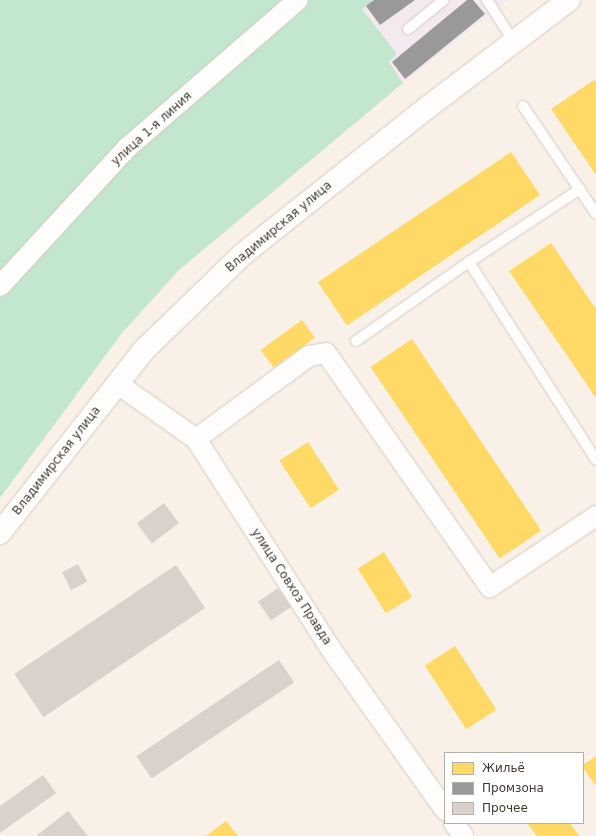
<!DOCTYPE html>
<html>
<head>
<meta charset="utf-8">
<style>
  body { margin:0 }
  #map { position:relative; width:596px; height:836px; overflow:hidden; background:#f9f0e8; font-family:"DejaVu Sans",sans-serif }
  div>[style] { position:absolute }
  .industrial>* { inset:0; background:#f5e9f0 }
  .green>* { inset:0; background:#c3e6ce }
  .homes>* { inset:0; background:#ffd966; transform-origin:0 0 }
  .industry>* { inset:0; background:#999 }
  .building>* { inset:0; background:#dad2ca; transform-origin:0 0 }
  .roads { filter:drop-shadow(0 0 1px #d5ccc4) drop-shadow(0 0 1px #d5ccc4) }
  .lane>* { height:10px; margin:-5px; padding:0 5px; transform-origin:5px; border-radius:5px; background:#fefdfc }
  .street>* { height:20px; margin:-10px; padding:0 10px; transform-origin:10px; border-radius:10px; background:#fefdfc }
  .secondary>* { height:22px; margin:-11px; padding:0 11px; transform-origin:11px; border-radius:11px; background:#fefdfc }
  span { translate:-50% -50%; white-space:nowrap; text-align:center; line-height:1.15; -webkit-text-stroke:4px #fff; paint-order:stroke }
  .street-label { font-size:12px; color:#423930 }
  .legend { position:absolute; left:444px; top:752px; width:140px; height:72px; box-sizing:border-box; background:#fff; border:1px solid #b3b0ac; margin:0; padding:5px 7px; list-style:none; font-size:12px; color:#423930 }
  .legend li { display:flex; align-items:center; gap:8px; height:20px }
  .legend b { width:20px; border:1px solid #b3b0ac }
</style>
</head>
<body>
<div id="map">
  <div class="industrial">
    <i style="clip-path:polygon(374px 0,508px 0,403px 83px,389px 62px,362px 9px)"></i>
  </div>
  <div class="green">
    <i style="clip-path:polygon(0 0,374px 0,362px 9px,397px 54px,389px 62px,403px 83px,179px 270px,122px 333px,0 498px)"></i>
  </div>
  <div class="homes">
    <i style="clip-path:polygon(594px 80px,596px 83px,596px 175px,551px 109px)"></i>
    <i style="left:511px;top:152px;width:52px;height:233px;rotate:56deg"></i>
    <i style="clip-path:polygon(551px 243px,596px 309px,596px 398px,509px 271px)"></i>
    <i style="left:302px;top:320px;width:22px;height:51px;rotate:54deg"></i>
    <i style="left:412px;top:339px;width:231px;height:50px;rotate:56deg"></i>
    <i style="left:308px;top:442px;width:57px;height:34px;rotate:57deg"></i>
    <i style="left:384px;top:552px;width:53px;height:31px;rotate:58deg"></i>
    <i style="left:455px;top:646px;width:76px;height:36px;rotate:57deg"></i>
    <i style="clip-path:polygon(596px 756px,596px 786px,583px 768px,583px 765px)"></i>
    <i style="clip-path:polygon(226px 821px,238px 836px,206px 836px)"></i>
    <i style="clip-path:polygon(527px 823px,570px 823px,579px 836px,537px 836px)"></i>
  </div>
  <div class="industry">
    <i style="clip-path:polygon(374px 0,415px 0,380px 25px,366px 6px)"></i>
    <i style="clip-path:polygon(467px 0,473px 0,485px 14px,405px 79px,392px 62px)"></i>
  </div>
  <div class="building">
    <i style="left:164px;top:503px;width:25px;height:34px;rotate:53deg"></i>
    <i style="left:78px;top:564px;width:20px;height:18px;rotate:63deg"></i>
    <i style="left:176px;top:565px;width:52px;height:195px;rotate:56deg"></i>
    <i style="left:278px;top:588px;width:23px;height:24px;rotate:56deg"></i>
    <i style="left:279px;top:660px;width:27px;height:172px;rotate:56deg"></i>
    <i style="clip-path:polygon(43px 775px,56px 793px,0 833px,0 806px)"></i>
    <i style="clip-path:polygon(68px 811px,88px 836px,36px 836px)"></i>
  </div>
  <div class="roads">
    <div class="lane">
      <i style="left:487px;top:0;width:50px;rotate:57.3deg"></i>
      <i style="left:408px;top:29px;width:46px;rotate:-38.9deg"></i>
      <i style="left:523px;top:106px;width:130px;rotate:55.9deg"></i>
      <i style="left:469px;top:262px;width:235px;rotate:57.3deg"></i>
      <i style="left:356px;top:341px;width:138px;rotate:-35deg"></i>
      <i style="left:469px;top:262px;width:133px;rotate:-33.3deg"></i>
    </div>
    <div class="street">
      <i style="left:0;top:286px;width:188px;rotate:-47.4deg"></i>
      <i style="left:127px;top:148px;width:226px;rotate:-40.9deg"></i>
      <i style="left:118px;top:384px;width:95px;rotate:35.2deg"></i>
      <i style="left:196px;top:439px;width:248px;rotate:57.3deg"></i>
      <i style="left:330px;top:648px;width:199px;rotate:54.6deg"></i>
      <i style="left:196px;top:439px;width:140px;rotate:-36.3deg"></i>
      <i style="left:309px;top:356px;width:17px;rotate:-10deg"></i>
      <i style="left:326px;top:353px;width:286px;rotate:55deg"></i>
      <i style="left:490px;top:587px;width:128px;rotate:-33.8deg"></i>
      <i style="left:454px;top:823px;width:16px;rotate:55deg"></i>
    </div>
    <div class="secondary">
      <i style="left:0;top:533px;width:233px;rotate:-51.8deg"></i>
      <i style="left:144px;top:350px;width:138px;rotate:-44.1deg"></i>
      <i style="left:243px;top:254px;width:236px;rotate:-38.5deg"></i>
      <i style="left:428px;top:107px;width:177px;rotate:-37.2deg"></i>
    </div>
  </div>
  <div class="street-label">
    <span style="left:152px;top:129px;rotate:-42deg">улица 1-я линия</span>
    <span style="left:279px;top:227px;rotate:-40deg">Владимирская улица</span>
    <span style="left:57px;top:461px;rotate:-52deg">Владимирская улица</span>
    <span style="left:291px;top:587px;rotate:57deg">улица Совхоз Правда</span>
  </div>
  <ul class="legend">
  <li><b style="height:11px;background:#ffd966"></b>Жильё</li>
  <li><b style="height:11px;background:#999"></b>Промзона</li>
  <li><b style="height:11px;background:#dad2ca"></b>Прочее</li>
  </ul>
</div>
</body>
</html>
